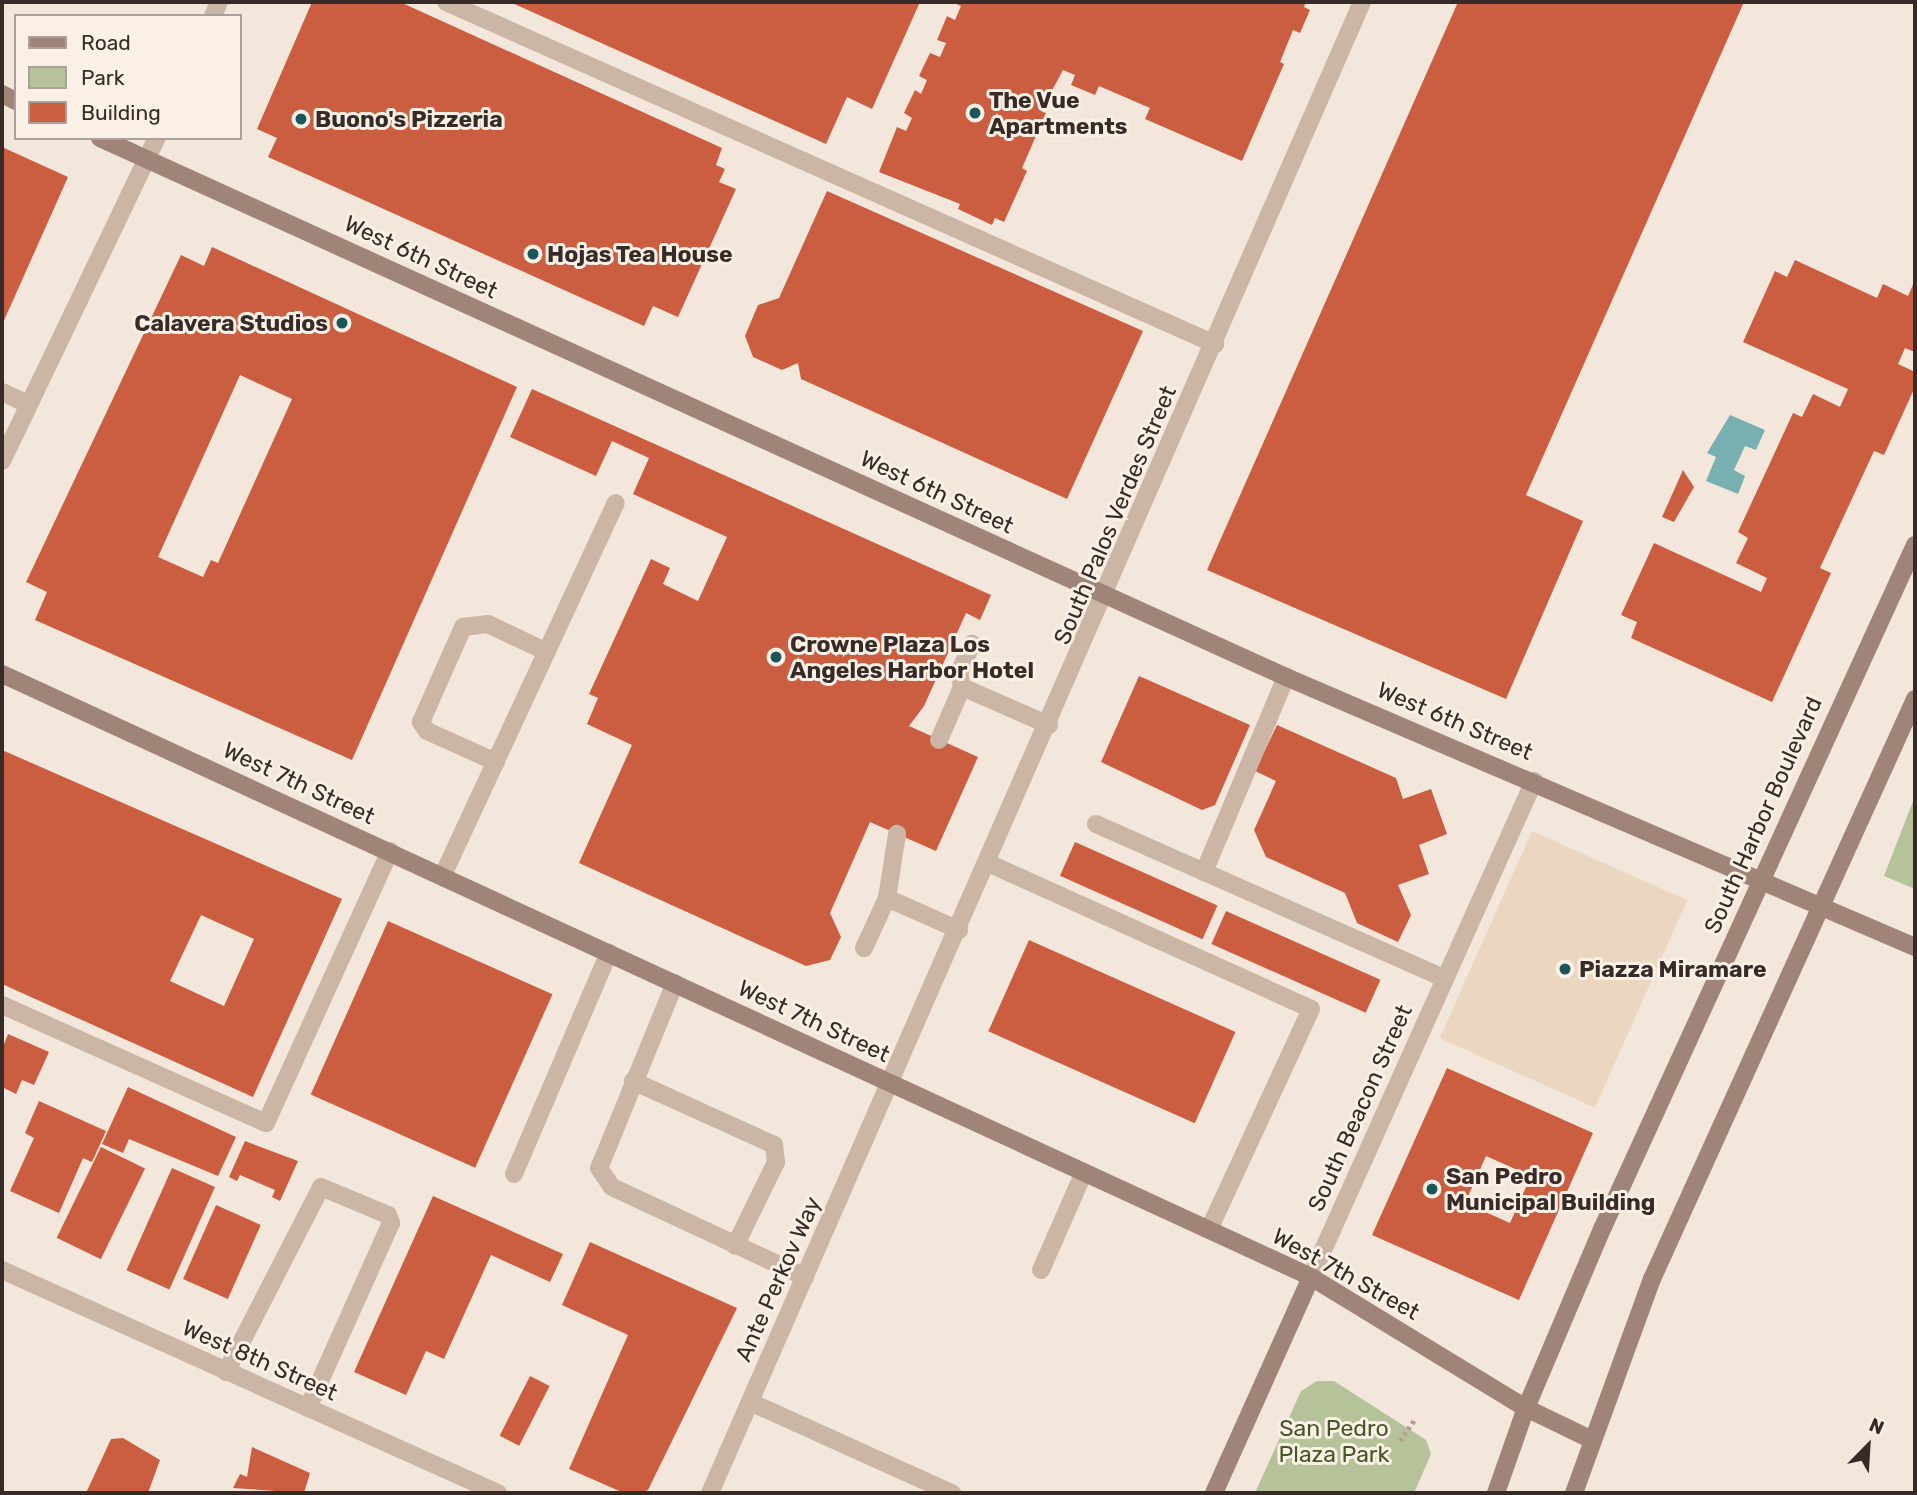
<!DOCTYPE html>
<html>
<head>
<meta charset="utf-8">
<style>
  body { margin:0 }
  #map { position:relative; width:1917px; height:1495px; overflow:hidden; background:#f3e6da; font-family:Rubik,sans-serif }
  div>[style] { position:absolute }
  .green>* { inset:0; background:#b6c299 }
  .plaza>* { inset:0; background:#ebd7c0; transform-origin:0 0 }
  .water>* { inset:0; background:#78b0b1 }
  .building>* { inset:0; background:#cb5e40; transform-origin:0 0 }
  .path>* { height:4.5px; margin-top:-2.25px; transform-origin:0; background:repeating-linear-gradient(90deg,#b79f8f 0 3.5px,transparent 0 7px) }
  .lane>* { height:18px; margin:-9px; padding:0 9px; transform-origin:9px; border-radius:9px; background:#cbb6a5 }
  .street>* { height:18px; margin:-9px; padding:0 9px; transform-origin:9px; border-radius:9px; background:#cbb6a5 }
  .secondary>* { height:18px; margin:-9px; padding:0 9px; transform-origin:9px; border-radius:9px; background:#9f8477 }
  .dots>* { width:19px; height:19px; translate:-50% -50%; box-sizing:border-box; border:4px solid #faf0e6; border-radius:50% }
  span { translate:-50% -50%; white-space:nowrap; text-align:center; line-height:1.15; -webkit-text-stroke:6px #faf0e6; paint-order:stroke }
  .poi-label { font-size:23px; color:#372b27; font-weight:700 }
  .left { translate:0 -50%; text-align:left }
  .right { translate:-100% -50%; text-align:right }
  .street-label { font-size:23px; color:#372b27 }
  .park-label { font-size:23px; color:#47562a }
  .frame { position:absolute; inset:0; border:4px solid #372b27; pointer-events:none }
  .legend { position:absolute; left:14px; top:14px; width:228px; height:126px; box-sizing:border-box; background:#faf0e6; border:2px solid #aca19a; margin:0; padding:9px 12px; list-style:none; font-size:21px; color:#372b27 }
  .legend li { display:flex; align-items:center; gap:14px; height:35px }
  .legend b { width:35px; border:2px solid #aca19a }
  .north { position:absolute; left:1833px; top:1411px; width:70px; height:70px; -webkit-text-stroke:5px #faf0e6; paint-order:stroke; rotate:24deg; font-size:19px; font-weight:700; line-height:28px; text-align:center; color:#372b27 }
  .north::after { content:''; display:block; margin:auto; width:24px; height:32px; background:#372b27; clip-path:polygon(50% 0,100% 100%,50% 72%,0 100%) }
</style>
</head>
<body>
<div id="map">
  <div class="green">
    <i style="clip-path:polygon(1915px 796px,1915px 889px,1884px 876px)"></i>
    <i style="clip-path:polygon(1317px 1381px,1334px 1381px,1426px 1440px,1431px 1454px,1414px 1493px,1255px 1493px,1301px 1391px)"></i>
  </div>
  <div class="plaza">
    <i style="left:1532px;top:831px;width:170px;height:227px;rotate:24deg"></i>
  </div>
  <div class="water">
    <i style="clip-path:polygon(1730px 415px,1765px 430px,1756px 450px,1745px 446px,1734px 470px,1745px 476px,1738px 494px,1706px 481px,1716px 457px,1707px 453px)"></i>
  </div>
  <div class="building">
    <i style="clip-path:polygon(312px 2px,400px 2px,722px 148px,716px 165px,725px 169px,719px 182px,736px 189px,678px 317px,653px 306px,644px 326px,268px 157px,277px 138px,257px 129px)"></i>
    <i style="clip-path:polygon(510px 2px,920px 2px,872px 109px,847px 97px,826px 144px)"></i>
    <i style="clip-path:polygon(952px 2px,1306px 2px,1304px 7px,1310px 10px,1300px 33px,1293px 30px,1280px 62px,1284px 64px,1242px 161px,1145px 119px,1150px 108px,1099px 86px,1095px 95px,1071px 85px,1075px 75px,1063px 70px,1041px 111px,1046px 113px,1022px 168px,1027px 171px,1004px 222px,995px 218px,992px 225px,958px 209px,960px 204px,879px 172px,897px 127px,906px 131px,912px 118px,904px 113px,915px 90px,921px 94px,927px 80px,919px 76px,930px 53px,940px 57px,946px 43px,937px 40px,947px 16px,955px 20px,961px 6px)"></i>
    <i style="clip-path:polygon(1458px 2px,1744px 2px,1526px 495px,1583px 521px,1506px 699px,1207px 570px)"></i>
    <i style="clip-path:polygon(2px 147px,68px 177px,2px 325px)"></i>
    <i style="clip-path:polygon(827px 191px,1143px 331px,1067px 499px,801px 379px,798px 363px,782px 370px,753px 357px,745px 336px,758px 305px,779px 298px)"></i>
    <i style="clip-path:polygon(evenodd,212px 247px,517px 387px,352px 760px,35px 620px,47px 592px,26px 582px,181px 255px,204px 266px,212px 247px,240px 375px,292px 399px,218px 563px,211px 560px,203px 577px,158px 557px,240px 375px)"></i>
    <i style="clip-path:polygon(1795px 260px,1877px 298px,1883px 284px,1908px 296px,1915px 280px,1915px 352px,1905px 348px,1898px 364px,1915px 372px,1915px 387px,1884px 455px,1874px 451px,1820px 568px,1831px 573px,1772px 702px,1631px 638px,1637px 622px,1621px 615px,1654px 543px,1761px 592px,1767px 578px,1736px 563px,1748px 538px,1738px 532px,1793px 413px,1802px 417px,1813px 394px,1840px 407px,1848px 389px,1743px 342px,1775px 271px,1787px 277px)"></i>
    <i style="clip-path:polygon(532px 389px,991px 595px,980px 620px,966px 613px,924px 706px,909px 726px,978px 757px,936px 851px,870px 822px,830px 913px,841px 937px,830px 960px,806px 966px,579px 863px,632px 745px,587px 724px,598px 698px,589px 694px,651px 559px,670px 568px,663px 584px,698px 601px,727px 537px,633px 494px,649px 458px,612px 441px,596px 476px,510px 437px)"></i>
    <i style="clip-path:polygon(1683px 470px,1694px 487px,1674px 522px,1662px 517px)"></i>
    <i style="clip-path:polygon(1139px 676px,1250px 725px,1215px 805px,1202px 810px,1101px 762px)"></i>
    <i style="clip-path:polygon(1277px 725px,1396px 778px,1403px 799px,1431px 789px,1447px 834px,1419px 845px,1429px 874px,1398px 885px,1411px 915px,1398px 942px,1357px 923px,1345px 893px,1266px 857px,1254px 830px,1276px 781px,1255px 771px)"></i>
    <i style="clip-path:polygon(evenodd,2px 750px,342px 899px,253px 1097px,2px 984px,2px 750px,201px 915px,254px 939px,224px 1006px,170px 981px,201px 915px)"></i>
    <i style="left:1075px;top:842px;width:156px;height:37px;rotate:24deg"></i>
    <i style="left:1226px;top:911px;width:169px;height:36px;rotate:24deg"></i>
    <i style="left:388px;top:921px;width:180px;height:190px;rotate:24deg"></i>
    <i style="left:1029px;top:940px;width:226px;height:100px;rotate:24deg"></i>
    <i style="clip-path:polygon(8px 1034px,49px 1052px,34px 1085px,22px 1080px,16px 1094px,2px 1087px,2px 1049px)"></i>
    <i style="clip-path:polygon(evenodd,1447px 1068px,1593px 1133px,1519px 1300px,1372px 1235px,1447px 1068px,1486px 1156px,1531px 1176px,1510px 1223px,1465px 1203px,1486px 1156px)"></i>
    <i style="clip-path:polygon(128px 1087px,236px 1137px,218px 1176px,129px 1139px,123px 1153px,102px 1144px)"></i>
    <i style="clip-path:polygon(39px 1101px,106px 1131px,92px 1162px,83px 1158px,59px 1213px,10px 1191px,34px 1138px,25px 1133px)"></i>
    <i style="clip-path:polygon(245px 1141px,298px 1161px,280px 1201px,272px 1197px,275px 1190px,240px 1175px,237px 1181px,229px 1177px)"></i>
    <i style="left:101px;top:1147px;width:49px;height:101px;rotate:26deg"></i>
    <i style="left:172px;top:1168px;width:47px;height:112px;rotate:24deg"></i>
    <i style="clip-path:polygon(433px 1196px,563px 1254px,550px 1282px,491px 1255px,444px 1359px,426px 1351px,406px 1395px,354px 1372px)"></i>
    <i style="left:216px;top:1205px;width:49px;height:81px;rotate:24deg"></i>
    <i style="clip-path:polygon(590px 1242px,737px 1308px,648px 1490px,640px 1493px,624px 1493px,569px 1469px,628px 1335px,562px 1305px)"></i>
    <i style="left:530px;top:1376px;width:22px;height:67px;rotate:27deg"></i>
    <i style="clip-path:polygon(123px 1438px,160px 1460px,148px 1493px,86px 1493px,111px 1439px)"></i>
    <i style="clip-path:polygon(252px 1447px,310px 1473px,304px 1493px,233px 1488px,240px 1474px,247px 1477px)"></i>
  </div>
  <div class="path">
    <i style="left:1400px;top:1441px;width:27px;rotate:-56deg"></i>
  </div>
  <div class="lane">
    <i style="left:446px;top:2px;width:842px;rotate:23.98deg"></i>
    <i style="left:2px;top:392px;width:29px;rotate:25deg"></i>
    <i style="left:962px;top:687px;width:95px;rotate:23.6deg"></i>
    <i style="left:939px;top:740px;width:58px;rotate:-66.5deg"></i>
    <i style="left:962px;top:687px;width:14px;rotate:-102deg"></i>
    <i style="left:959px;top:673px;width:32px;rotate:-66deg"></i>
    <i style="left:496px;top:762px;width:76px;rotate:-155.8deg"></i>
    <i style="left:427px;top:731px;width:11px;rotate:-124deg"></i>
    <i style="left:421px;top:722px;width:104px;rotate:-66.1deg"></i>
    <i style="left:463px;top:627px;width:25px;rotate:-7deg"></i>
    <i style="left:488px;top:624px;width:65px;rotate:25.4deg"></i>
    <i style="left:1096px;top:824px;width:382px;rotate:23.9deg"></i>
    <i style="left:988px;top:863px;width:354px;rotate:24.3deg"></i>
    <i style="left:1311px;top:1009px;width:243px;rotate:114.8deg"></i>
    <i style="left:1204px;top:872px;width:212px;rotate:-67.2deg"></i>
    <i style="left:443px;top:875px;width:410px;rotate:-65.1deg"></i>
    <i style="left:887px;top:898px;width:79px;rotate:24deg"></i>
    <i style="left:864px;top:948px;width:55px;rotate:-65.3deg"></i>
    <i style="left:887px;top:898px;width:65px;rotate:-81.1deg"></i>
    <i style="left:675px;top:983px;width:200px;rotate:112.3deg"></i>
    <i style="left:599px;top:1168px;width:23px;rotate:56deg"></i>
    <i style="left:612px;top:1187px;width:213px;rotate:25deg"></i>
    <i style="left:2px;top:1005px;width:289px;rotate:24.1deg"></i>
    <i style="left:266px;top:1123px;width:299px;rotate:-65.5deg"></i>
    <i style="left:633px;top:1081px;width:155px;rotate:24.4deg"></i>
    <i style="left:774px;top:1145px;width:17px;rotate:83deg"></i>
    <i style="left:776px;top:1162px;width:93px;rotate:116deg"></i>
    <i style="left:514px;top:1174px;width:241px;rotate:-66.8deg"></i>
    <i style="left:1041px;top:1270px;width:107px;rotate:-66.3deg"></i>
    <i style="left:226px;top:1372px;width:208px;rotate:-62.8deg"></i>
    <i style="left:321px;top:1187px;width:73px;rotate:22.7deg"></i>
    <i style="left:388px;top:1215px;width:9px;rotate:69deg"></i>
    <i style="left:391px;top:1223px;width:203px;rotate:114.2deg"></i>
    <i style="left:750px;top:1402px;width:222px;rotate:24.3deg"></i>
  </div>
  <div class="street">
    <i style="left:213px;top:16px;width:15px;rotate:-67deg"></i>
    <i style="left:2px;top:461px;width:358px;rotate:-64.4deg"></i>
    <i style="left:2px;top:1270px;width:544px;rotate:24.21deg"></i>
    <i style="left:1311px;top:1277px;width:544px;rotate:-65.79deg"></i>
    <i style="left:710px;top:1493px;width:1627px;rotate:-66.38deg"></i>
  </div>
  <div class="secondary">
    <i style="left:2px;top:94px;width:16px;rotate:27deg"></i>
    <i style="left:100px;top:138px;width:1303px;rotate:24.44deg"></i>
    <i style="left:1286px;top:677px;width:685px;rotate:23.23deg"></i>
    <i style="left:2px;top:674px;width:1441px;rotate:24.73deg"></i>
    <i style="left:1311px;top:1277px;width:252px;rotate:31.4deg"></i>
    <i style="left:1526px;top:1408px;width:71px;rotate:25.8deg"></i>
    <i style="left:1214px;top:1493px;width:237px;rotate:-65.8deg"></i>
    <i style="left:1496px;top:1493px;width:90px;rotate:-70.6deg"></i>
    <i style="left:1526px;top:1408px;width:197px;rotate:-67deg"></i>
    <i style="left:1603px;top:1227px;width:750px;rotate:-65.42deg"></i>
    <i style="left:1574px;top:1493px;width:228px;rotate:-70deg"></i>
    <i style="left:1652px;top:1279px;width:637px;rotate:-65.61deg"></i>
  </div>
  <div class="dots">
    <i style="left:975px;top:113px;background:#1b575a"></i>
    <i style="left:301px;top:119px;background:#1b575a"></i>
    <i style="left:533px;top:254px;background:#1b575a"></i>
    <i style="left:342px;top:323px;background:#1b575a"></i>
    <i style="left:776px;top:657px;background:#1b575a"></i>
    <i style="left:1565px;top:969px;background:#1b575a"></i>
    <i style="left:1432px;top:1189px;background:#1b575a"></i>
  </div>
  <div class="poi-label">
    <span class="left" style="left:989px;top:113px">The Vue<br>Apartments</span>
    <span class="left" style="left:315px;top:119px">Buono's Pizzeria</span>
    <span class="left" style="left:547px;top:254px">Hojas Tea House</span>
    <span class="right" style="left:328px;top:323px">Calavera Studios</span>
    <span class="left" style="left:790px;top:657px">Crowne Plaza Los<br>Angeles Harbor Hotel</span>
    <span class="left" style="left:1579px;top:969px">Piazza Miramare</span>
    <span class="left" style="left:1446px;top:1189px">San Pedro<br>Municipal Building</span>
  </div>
  <div class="street-label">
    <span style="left:421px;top:257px;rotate:25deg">West 6th Street</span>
    <span style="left:937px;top:492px;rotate:25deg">West 6th Street</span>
    <span style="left:1115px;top:515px;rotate:-67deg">South Palos Verdes Street</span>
    <span style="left:1455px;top:721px;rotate:23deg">West 6th Street</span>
    <span style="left:299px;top:783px;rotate:25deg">West 7th Street</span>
    <span style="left:1763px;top:815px;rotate:-66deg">South Harbor Boulevard</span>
    <span style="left:814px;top:1021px;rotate:25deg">West 7th Street</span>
    <span style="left:1360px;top:1108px;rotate:-66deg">South Beacon Street</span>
    <span style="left:1346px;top:1274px;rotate:29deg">West 7th Street</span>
    <span style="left:778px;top:1279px;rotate:-66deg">Ante Perkov Way</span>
    <span style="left:260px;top:1360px;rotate:24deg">West 8th Street</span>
  </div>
  <div class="park-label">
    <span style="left:1334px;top:1441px">San Pedro<br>Plaza Park</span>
  </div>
  <div class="frame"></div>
  <ul class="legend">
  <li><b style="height:9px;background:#9f8477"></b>Road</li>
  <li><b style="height:19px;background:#b6c299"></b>Park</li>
  <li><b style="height:19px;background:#cb5e40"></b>Building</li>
  </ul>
  <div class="north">N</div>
</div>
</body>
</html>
